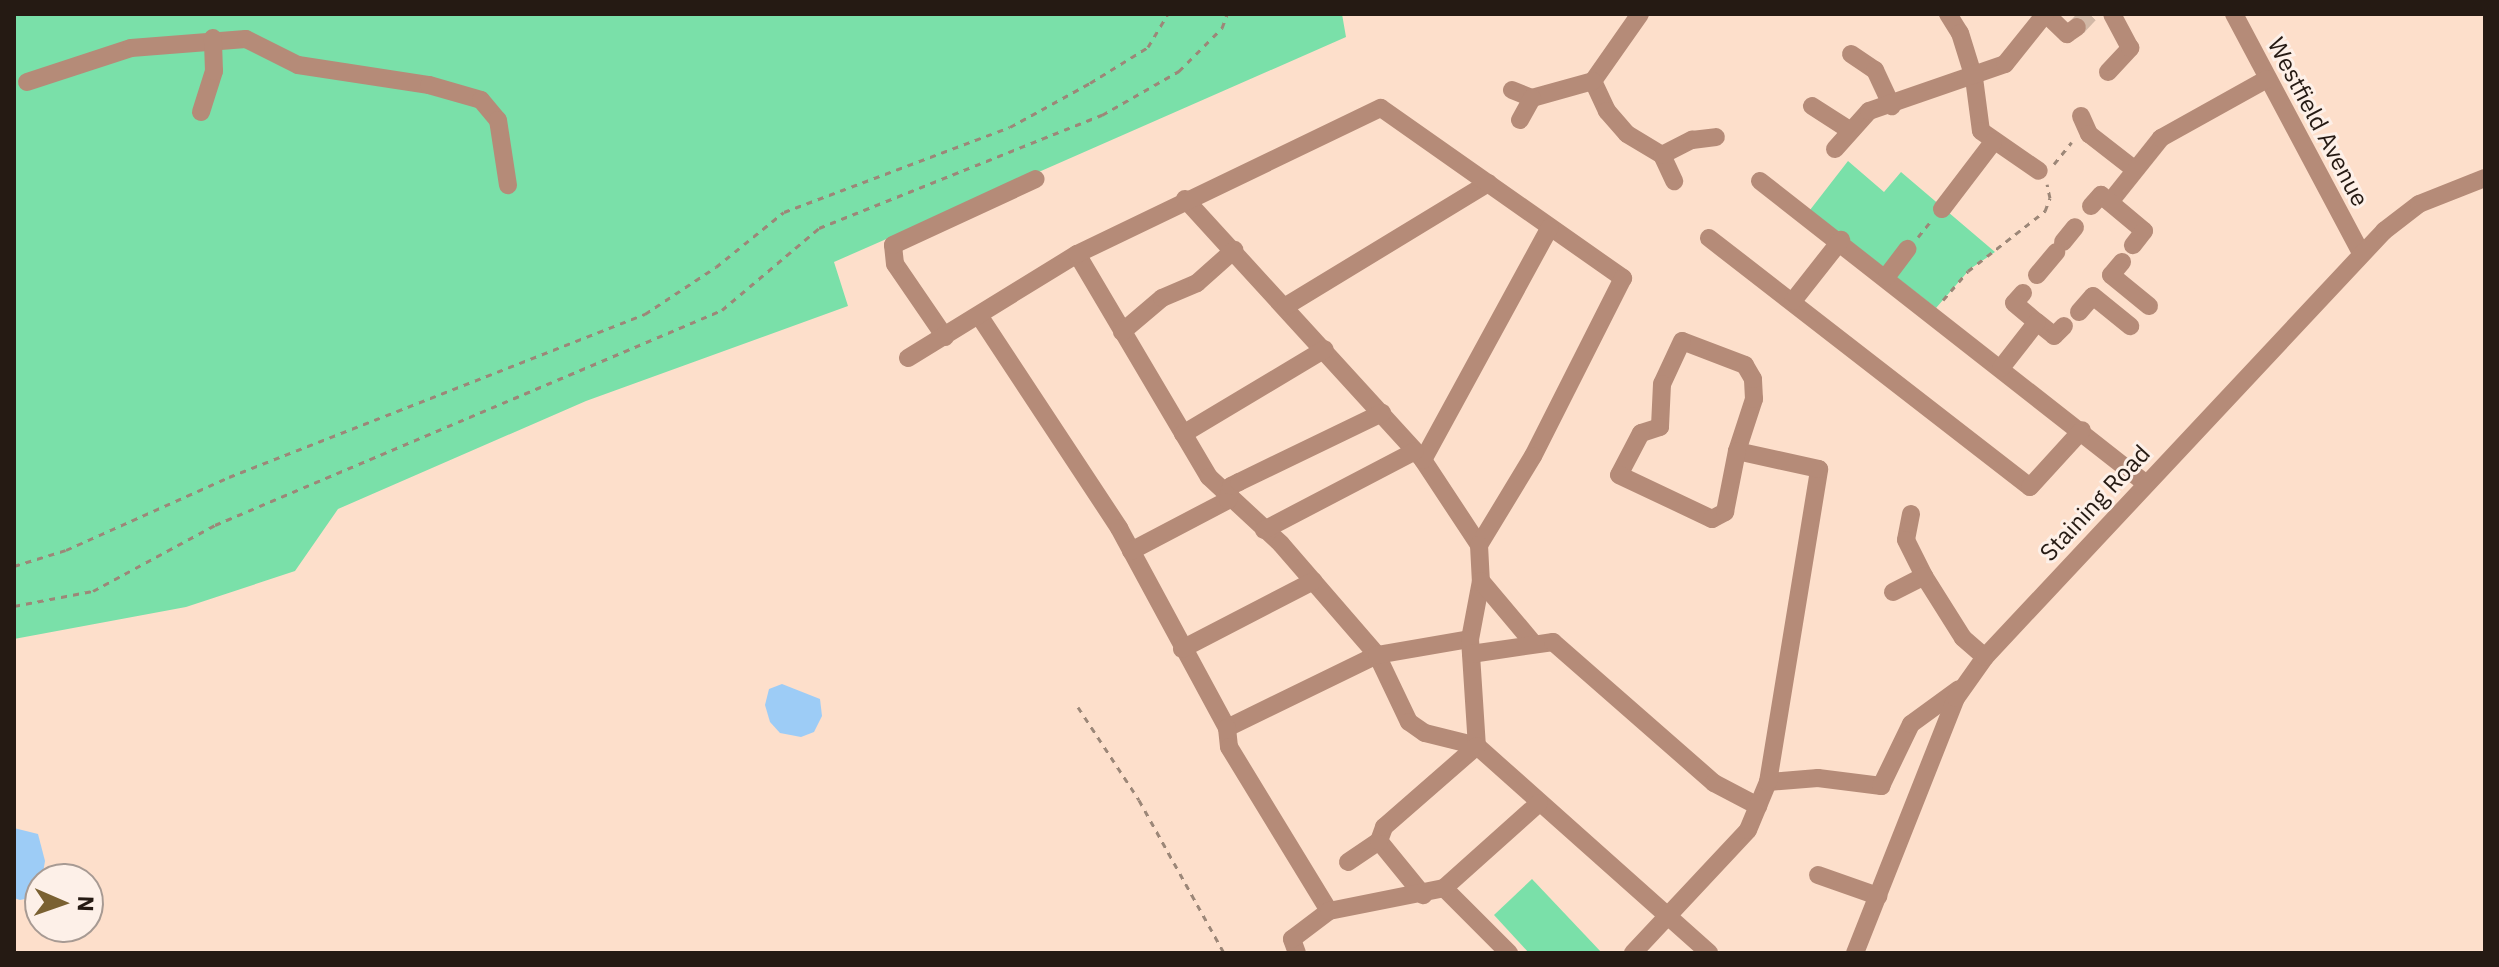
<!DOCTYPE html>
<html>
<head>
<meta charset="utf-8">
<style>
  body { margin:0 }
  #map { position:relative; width:2499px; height:967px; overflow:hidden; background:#fddfcb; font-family:"IBM Plex Sans",sans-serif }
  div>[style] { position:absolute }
  .green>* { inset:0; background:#7ae0a9 }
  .water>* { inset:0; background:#9dccf6 }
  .minor-tunnel>* { height:18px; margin-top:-9px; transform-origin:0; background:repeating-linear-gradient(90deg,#d2b8a6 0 18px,transparent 0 27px) }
  .path>* { height:3px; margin-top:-1.5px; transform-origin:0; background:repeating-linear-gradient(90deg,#9c8778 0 6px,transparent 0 12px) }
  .minor>* { height:18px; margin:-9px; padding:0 9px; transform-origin:9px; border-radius:9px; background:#b58b78 }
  span { translate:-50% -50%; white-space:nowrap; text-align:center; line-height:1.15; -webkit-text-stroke:6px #fdf0e8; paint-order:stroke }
  .street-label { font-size:24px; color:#251a13 }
  .frame { position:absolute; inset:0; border:16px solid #251a13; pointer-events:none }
  .north { position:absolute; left:24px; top:863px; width:80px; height:80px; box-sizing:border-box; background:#fdf0e8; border:2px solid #a79a93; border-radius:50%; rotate:92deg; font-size:22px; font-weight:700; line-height:32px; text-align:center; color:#251a13 }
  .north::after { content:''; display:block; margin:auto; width:28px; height:36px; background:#7a6132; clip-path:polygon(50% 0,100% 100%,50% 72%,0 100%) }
</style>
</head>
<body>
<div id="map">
  <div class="green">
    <i style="clip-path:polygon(14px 14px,1342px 14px,1346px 37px,834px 262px,848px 306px,586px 401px,338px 509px,295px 571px,186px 607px,14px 639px)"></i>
    <i style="clip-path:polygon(1848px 161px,1884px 192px,1901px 172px,1995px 252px,1970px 269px,1936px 308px,1810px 210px)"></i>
    <i style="clip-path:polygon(1532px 879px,1602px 953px,1529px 953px,1494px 915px)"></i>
  </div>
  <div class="water">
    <i style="clip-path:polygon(782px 684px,820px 699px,822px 716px,814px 732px,801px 737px,780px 733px,770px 722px,765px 705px,769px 689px)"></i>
    <i style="clip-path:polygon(14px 828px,38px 834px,45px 861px,39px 896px,20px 900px,14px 898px)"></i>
  </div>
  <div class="minor-tunnel">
    <i style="left:2077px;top:27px;width:18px;rotate:-47deg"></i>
  </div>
  <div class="path">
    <i style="left:2054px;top:164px;width:28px;rotate:-51deg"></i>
    <i style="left:1918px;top:237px;width:21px;rotate:-51deg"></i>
    <i style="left:1943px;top:300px;width:38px;rotate:-49deg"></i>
    <i style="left:1968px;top:271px;width:98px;rotate:-37.9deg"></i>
    <i style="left:2045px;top:211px;width:14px;rotate:-69deg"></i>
    <i style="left:2050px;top:198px;width:14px;rotate:-102deg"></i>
    <i style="left:14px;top:566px;width:54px;rotate:-17.1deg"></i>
    <i style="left:66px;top:550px;width:179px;rotate:-24.1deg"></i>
    <i style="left:229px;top:477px;width:447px;rotate:-21.4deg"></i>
    <i style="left:645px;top:314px;width:85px;rotate:-33.5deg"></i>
    <i style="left:716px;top:267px;width:87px;rotate:-39deg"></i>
    <i style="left:784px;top:212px;width:241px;rotate:-20.6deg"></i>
    <i style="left:1010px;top:127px;width:91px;rotate:-28.8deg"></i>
    <i style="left:1090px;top:83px;width:68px;rotate:-31.8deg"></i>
    <i style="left:1148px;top:47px;width:39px;rotate:-59deg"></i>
    <i style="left:14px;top:606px;width:80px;rotate:-10.8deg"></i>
    <i style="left:93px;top:591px;width:139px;rotate:-28.4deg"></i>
    <i style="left:215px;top:525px;width:551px;rotate:-22.98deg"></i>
    <i style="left:722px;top:310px;width:127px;rotate:-40.2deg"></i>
    <i style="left:819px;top:228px;width:305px;rotate:-21.8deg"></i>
    <i style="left:1102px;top:115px;width:89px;rotate:-29.7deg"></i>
    <i style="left:1179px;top:71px;width:61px;rotate:-45deg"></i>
    <i style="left:1222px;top:28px;width:15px;rotate:-70deg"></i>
    <i style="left:1078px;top:707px;width:111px;rotate:56.7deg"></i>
    <i style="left:1139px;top:800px;width:175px;rotate:60.9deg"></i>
  </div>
  <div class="minor">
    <i style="left:1640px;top:14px;width:82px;rotate:125deg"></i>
    <i style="left:1593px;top:81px;width:33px;rotate:65deg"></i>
    <i style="left:1607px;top:111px;width:30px;rotate:49deg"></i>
    <i style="left:1627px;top:134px;width:41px;rotate:31deg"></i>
    <i style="left:1662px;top:155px;width:29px;rotate:65deg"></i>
    <i style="left:1948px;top:14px;width:22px;rotate:58deg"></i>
    <i style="left:1960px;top:33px;width:47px;rotate:72.7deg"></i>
    <i style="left:1974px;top:78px;width:53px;rotate:82.5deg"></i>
    <i style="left:1981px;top:131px;width:70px;rotate:34.6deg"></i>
    <i style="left:2046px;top:14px;width:29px;rotate:44deg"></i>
    <i style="left:2067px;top:34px;width:12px;rotate:-35deg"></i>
    <i style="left:2234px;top:14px;width:271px;rotate:62deg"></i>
    <i style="left:1851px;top:54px;width:29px;rotate:34deg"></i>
    <i style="left:1875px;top:70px;width:40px;rotate:65deg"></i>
    <i style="left:2108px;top:72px;width:33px;rotate:-47deg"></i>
    <i style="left:2130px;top:48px;width:38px;rotate:-118deg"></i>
    <i style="left:27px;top:82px;width:109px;rotate:-18.1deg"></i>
    <i style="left:131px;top:48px;width:115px;rotate:-4.5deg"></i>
    <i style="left:246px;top:39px;width:58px;rotate:26.6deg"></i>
    <i style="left:298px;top:65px;width:133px;rotate:8.7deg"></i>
    <i style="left:429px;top:85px;width:54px;rotate:16.1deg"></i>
    <i style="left:481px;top:100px;width:26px;rotate:50deg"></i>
    <i style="left:498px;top:120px;width:66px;rotate:81.3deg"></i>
    <i style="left:1512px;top:90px;width:22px;rotate:22deg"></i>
    <i style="left:1532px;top:98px;width:63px;rotate:-15.6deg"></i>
    <i style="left:1812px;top:106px;width:46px;rotate:32.7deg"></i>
    <i style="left:201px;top:112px;width:43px;rotate:-72.4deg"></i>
    <i style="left:214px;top:71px;width:33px;rotate:-92deg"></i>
    <i style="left:2081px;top:116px;width:20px;rotate:66deg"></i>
    <i style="left:2089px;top:134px;width:57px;rotate:37.9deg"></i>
    <i style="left:1520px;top:120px;width:25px;rotate:-61deg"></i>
    <i style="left:1835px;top:149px;width:51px;rotate:-48.2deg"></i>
    <i style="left:1869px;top:111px;width:144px;rotate:-19.1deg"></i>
    <i style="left:2005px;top:64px;width:64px;rotate:-51.3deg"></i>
    <i style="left:1662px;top:155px;width:34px;rotate:-27deg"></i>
    <i style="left:1692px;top:140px;width:24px;rotate:-7deg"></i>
    <i style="left:1760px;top:181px;width:489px;rotate:38.1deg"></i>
    <i style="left:1185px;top:199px;width:353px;rotate:47.6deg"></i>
    <i style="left:1423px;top:460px;width:102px;rotate:56.6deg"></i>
    <i style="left:2110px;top:202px;width:82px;rotate:-51.4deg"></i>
    <i style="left:2161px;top:138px;width:121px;rotate:-29.1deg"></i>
    <i style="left:2091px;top:206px;width:15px;rotate:-48deg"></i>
    <i style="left:2101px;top:195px;width:56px;rotate:39.9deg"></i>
    <i style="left:2144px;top:231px;width:18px;rotate:128deg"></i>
    <i style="left:1942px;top:209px;width:84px;rotate:-52.7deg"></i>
    <i style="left:1709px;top:238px;width:406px;rotate:37.8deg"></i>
    <i style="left:2030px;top:487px;width:77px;rotate:-47.6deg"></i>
    <i style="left:2063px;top:242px;width:19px;rotate:-51deg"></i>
    <i style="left:1077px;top:254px;width:259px;rotate:59.4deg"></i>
    <i style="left:1209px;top:477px;width:98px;rotate:42.9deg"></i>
    <i style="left:1281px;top:544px;width:147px;rotate:49.1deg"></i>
    <i style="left:1377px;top:655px;width:74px;rotate:64.5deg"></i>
    <i style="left:1409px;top:722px;width:19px;rotate:35deg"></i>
    <i style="left:1425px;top:733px;width:54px;rotate:14deg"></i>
    <i style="left:2122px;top:262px;width:17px;rotate:130deg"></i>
    <i style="left:2111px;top:275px;width:49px;rotate:39.2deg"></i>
    <i style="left:2037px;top:275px;width:30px;rotate:-50deg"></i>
    <i style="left:1887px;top:276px;width:34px;rotate:-53deg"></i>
    <i style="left:2023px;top:293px;width:13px;rotate:132deg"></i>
    <i style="left:2014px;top:303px;width:30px;rotate:40deg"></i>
    <i style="left:2037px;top:322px;width:22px;rotate:39deg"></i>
    <i style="left:2054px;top:336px;width:14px;rotate:-45deg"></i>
    <i style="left:1793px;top:301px;width:78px;rotate:-51.8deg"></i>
    <i style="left:1286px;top:306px;width:237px;rotate:-31.3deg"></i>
    <i style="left:2079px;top:312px;width:21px;rotate:-49deg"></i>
    <i style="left:2093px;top:296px;width:48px;rotate:39deg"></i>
    <i style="left:980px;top:317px;width:253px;rotate:56.6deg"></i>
    <i style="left:1119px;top:528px;width:227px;rotate:61.6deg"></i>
    <i style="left:1227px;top:728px;width:167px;rotate:-26deg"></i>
    <i style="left:1377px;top:655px;width:94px;rotate:-9.8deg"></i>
    <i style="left:1122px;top:332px;width:52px;rotate:-40.4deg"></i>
    <i style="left:1162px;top:298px;width:38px;rotate:-23deg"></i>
    <i style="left:1197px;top:283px;width:50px;rotate:-41.7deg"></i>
    <i style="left:945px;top:337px;width:88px;rotate:-124.4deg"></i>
    <i style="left:895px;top:264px;width:19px;rotate:-96deg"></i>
    <i style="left:893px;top:245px;width:157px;rotate:-24.8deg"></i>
    <i style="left:908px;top:358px;width:198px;rotate:-31.6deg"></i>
    <i style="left:1077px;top:254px;width:337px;rotate:-25.7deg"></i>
    <i style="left:1381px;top:108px;width:296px;rotate:35.1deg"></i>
    <i style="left:1623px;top:278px;width:199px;rotate:116.8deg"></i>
    <i style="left:1533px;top:456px;width:104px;rotate:121.2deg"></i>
    <i style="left:1479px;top:545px;width:36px;rotate:87deg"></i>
    <i style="left:1481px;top:581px;width:59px;rotate:100.7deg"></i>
    <i style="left:1470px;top:639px;width:107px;rotate:86.3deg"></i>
    <i style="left:1477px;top:746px;width:311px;rotate:41.7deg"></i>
    <i style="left:2001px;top:368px;width:58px;rotate:-52deg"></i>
    <i style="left:1183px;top:434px;width:165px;rotate:-30.9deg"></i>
    <i style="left:1423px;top:460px;width:265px;rotate:-61.4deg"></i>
    <i style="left:1911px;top:514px;width:26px;rotate:101deg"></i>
    <i style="left:1906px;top:540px;width:40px;rotate:63.4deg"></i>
    <i style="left:1924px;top:576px;width:73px;rotate:57.8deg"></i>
    <i style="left:1963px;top:638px;width:29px;rotate:41deg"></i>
    <i style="left:1264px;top:530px;width:170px;rotate:-27.6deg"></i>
    <i style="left:1131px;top:551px;width:110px;rotate:-27.7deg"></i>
    <i style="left:1228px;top:500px;width:14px;rotate:-78deg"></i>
    <i style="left:1231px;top:486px;width:9px;rotate:-27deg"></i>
    <i style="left:1239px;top:482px;width:159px;rotate:-25.8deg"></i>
    <i style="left:1481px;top:581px;width:82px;rotate:49.9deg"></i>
    <i style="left:1893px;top:592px;width:35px;rotate:-27deg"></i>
    <i style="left:1182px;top:649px;width:148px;rotate:-27.4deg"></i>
    <i style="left:1471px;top:654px;width:83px;rotate:-8.3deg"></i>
    <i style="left:1553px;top:642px;width:214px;rotate:41.2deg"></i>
    <i style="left:1714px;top:783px;width:50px;rotate:27.6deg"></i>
    <i style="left:1227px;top:728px;width:19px;rotate:84deg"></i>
    <i style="left:1229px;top:747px;width:192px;rotate:58.6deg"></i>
    <i style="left:1768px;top:782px;width:50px;rotate:-4.6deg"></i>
    <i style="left:1818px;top:778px;width:64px;rotate:7.2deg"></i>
    <i style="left:1881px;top:786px;width:69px;rotate:-64.2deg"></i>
    <i style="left:1911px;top:724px;width:59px;rotate:-36.1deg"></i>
    <i style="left:1379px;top:841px;width:70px;rotate:50.8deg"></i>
    <i style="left:1348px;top:862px;width:37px;rotate:-34deg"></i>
    <i style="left:1379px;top:841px;width:15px;rotate:-70deg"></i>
    <i style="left:1384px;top:827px;width:123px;rotate:-41.1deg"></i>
    <i style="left:1818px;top:875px;width:64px;rotate:19.3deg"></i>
    <i style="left:1444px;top:888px;width:92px;rotate:45deg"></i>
    <i style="left:1297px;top:953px;width:15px;rotate:-110deg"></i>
    <i style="left:1292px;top:939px;width:46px;rotate:-37.1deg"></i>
    <i style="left:1329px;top:911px;width:117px;rotate:-11.3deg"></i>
    <i style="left:1444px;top:888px;width:127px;rotate:-41.8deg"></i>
    <i style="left:1633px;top:953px;width:168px;rotate:-46.9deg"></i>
    <i style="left:1748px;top:830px;width:52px;rotate:-67.4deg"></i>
    <i style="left:1768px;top:782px;width:317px;rotate:-80.7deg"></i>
    <i style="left:1819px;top:469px;width:84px;rotate:-167.6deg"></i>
    <i style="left:1737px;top:451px;width:55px;rotate:-71.9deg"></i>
    <i style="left:1754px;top:399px;width:20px;rotate:-93deg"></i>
    <i style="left:1753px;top:379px;width:16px;rotate:-120deg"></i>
    <i style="left:1745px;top:365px;width:67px;rotate:-159.1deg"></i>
    <i style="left:1682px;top:341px;width:47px;rotate:114.9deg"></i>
    <i style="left:1662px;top:384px;width:43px;rotate:92.7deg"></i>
    <i style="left:1660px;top:427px;width:20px;rotate:162deg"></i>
    <i style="left:1641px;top:433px;width:47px;rotate:117.6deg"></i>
    <i style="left:1619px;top:475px;width:103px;rotate:25.3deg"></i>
    <i style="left:1712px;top:519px;width:15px;rotate:-28deg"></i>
    <i style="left:1725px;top:512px;width:62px;rotate:-78.9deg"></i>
    <i style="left:1855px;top:953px;width:274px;rotate:-68.4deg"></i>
    <i style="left:1956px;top:698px;width:50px;rotate:-54.7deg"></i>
    <i style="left:1985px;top:657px;width:584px;rotate:-46.87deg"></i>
    <i style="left:2384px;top:231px;width:44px;rotate:-37.6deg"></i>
    <i style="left:2419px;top:204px;width:71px;rotate:-21.5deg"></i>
  </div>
  <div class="street-label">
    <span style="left:2318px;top:122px;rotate:62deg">Westfield Avenue</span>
    <span style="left:2095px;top:503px;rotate:-47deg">Staining Road</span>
  </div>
  <div class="frame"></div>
  <div class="north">N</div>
</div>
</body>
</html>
